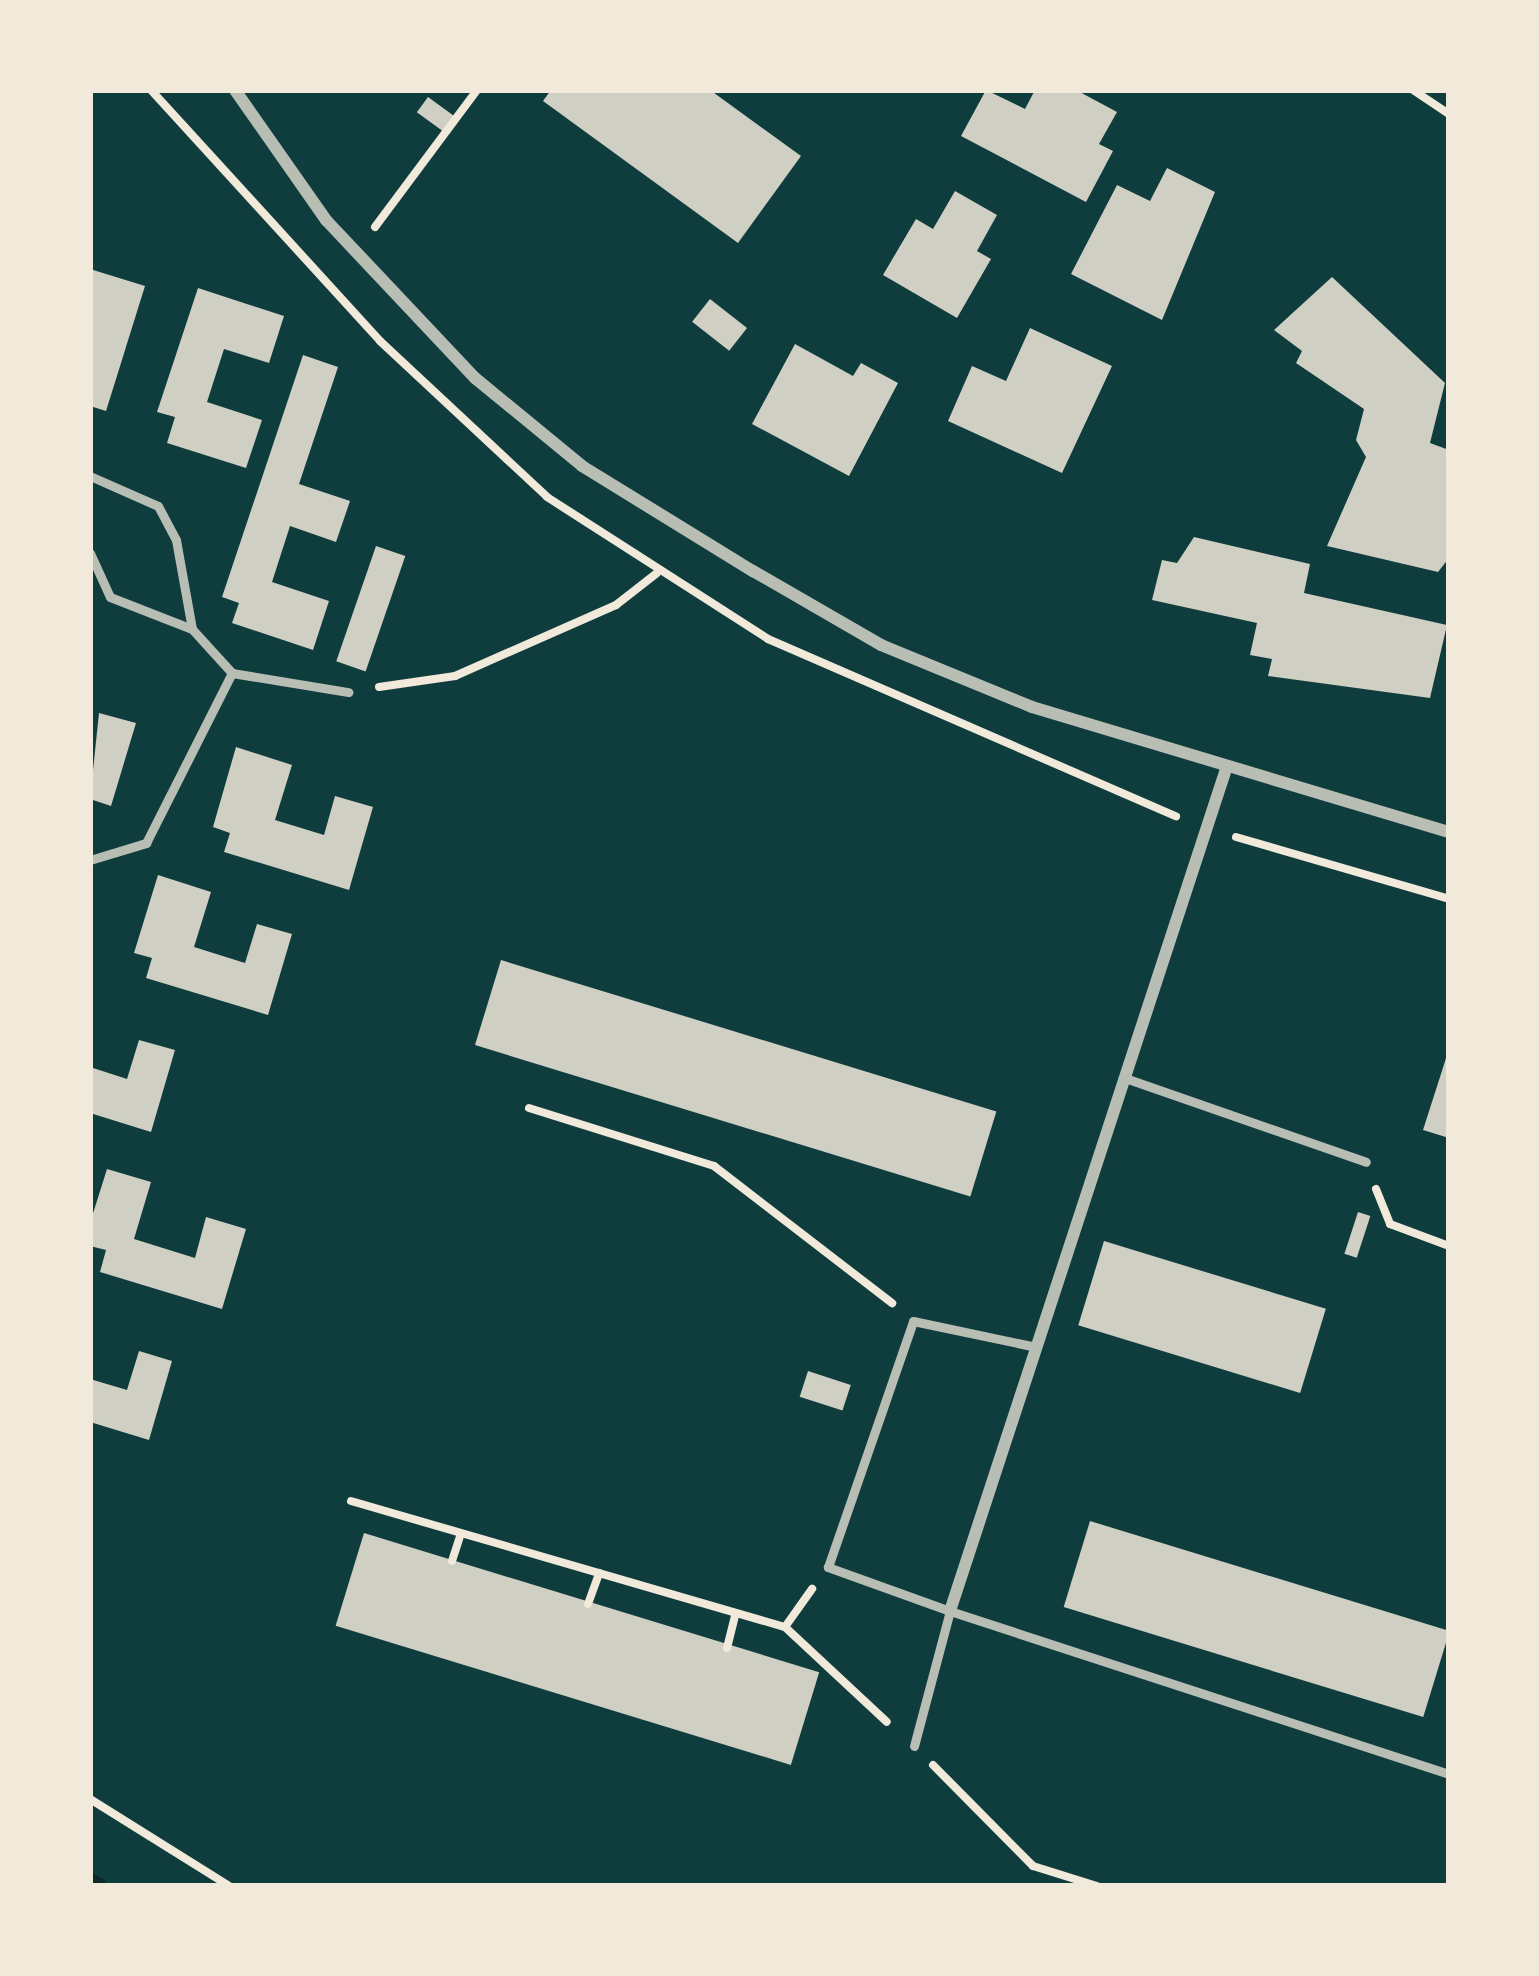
<!DOCTYPE html>
<html>
<head>
<meta charset="utf-8">
<style>
  body { margin:0 }
  #map { position:relative; width:1539px; height:1976px; overflow:hidden; background:#0f3d3e; font-family:Commissioner,sans-serif }
  div>[style] { position:absolute }
  .stream>* { height:16px; margin:-8px; padding:0 8px; transform-origin:8px; border-radius:8px; background:#0a2a2b }
  .building>* { inset:0; background:#cfcfc3; transform-origin:0 0 }
  .path>* { height:8px; margin:-4px; padding:0 4px; transform-origin:4px; border-radius:4px; background:#f1e9da }
  .service>* { height:9px; margin:-4.5px; padding:0 4.5px; transform-origin:4.5px; border-radius:4.5px; background:#b8beb3 }
  .minor>* { height:12px; margin:-6px; padding:0 6px; transform-origin:6px; border-radius:6px; background:#b8beb3 }
  span { translate:-50% -50%; white-space:nowrap; text-align:center; line-height:1.15; -webkit-text-stroke:9px #f1e9da; paint-order:stroke }
  .frame { position:absolute; inset:0; border:93px solid #f1e9da; pointer-events:none }
</style>
</head>
<body>
<div id="map">
  <div class="stream">
    <i style="left:90px;top:1881px;width:10px;rotate:29deg"></i>
  </div>
  <div class="building">
    <i style="clip-path:polygon(551px 90px,710px 90px,801px 156px,738px 243px,543px 101px)"></i>
    <i style="clip-path:polygon(986px 90px,1025px 109px,1035px 90px,1076px 90px,1117px 112px,1099px 144px,1113px 151px,1086px 202px,961px 136px)"></i>
    <i style="left:428px;top:97px;width:34px;height:19px;rotate:36deg"></i>
    <i style="clip-path:polygon(1167px 168px,1215px 192px,1162px 320px,1071px 274px,1117px 185px,1150px 201px)"></i>
    <i style="clip-path:polygon(955px 191px,997px 215px,977px 251px,991px 259px,957px 318px,883px 275px,916px 219px,933px 229px)"></i>
    <i style="clip-path:polygon(90px 269px,145px 286px,106px 411px,90px 406px)"></i>
    <i style="clip-path:polygon(1332px 277px,1445px 383px,1430px 443px,1449px 450px,1449px 558px,1438px 572px,1327px 546px,1366px 457px,1356px 440px,1364px 409px,1296px 363px,1302px 351px,1274px 330px)"></i>
    <i style="clip-path:polygon(198px 288px,284px 316px,269px 363px,224px 349px,207px 402px,262px 420px,246px 468px,167px 443px,175px 417px,157px 412px)"></i>
    <i style="left:710px;top:299px;width:47px;height:29px;rotate:38deg"></i>
    <i style="clip-path:polygon(1030px 328px,1112px 366px,1062px 473px,948px 421px,972px 366px,1006px 381px)"></i>
    <i style="clip-path:polygon(795px 344px,853px 376px,861px 363px,898px 383px,849px 476px,752px 424px)"></i>
    <i style="clip-path:polygon(303px 355px,338px 367px,299px 484px,350px 501px,336px 542px,290px 526px,272px 582px,329px 601px,313px 650px,232px 623px,239px 603px,222px 597px)"></i>
    <i style="clip-path:polygon(1194px 537px,1310px 564px,1304px 593px,1447px 625px,1430px 698px,1268px 676px,1272px 659px,1250px 655px,1257px 623px,1152px 600px,1162px 560px,1177px 563px)"></i>
    <i style="left:376px;top:546px;width:31px;height:122px;rotate:19deg"></i>
    <i style="clip-path:polygon(99px 713px,136px 723px,111px 806px,90px 799px)"></i>
    <i style="clip-path:polygon(236px 747px,292px 765px,275px 820px,324px 835px,335px 796px,373px 807px,349px 890px,224px 852px,230px 833px,213px 827px)"></i>
    <i style="clip-path:polygon(158px 875px,211px 892px,194px 947px,245px 963px,257px 924px,292px 934px,268px 1015px,146px 978px,152px 958px,134px 953px)"></i>
    <i style="left:501px;top:960px;width:518px;height:89px;rotate:17deg"></i>
    <i style="clip-path:polygon(139px 1040px,175px 1050px,151px 1132px,90px 1113px,90px 1067px,127px 1079px)"></i>
    <i style="clip-path:polygon(1448px 1052px,1449px 1052px,1449px 1138px,1423px 1130px)"></i>
    <i style="clip-path:polygon(107px 1169px,151px 1182px,134px 1239px,195px 1258px,206px 1217px,246px 1229px,222px 1309px,100px 1272px,106px 1250px,90px 1246px,90px 1223px)"></i>
    <i style="left:1358px;top:1212px;width:13px;height:44px;rotate:18deg"></i>
    <i style="left:1104px;top:1241px;width:232px;height:88px;rotate:17deg"></i>
    <i style="clip-path:polygon(139px 1351px,172px 1361px,149px 1440px,90px 1422px,90px 1379px,127px 1390px)"></i>
    <i style="left:808px;top:1371px;width:45px;height:27px;rotate:18deg"></i>
    <i style="left:1090px;top:1521px;width:376px;height:90px;rotate:17deg"></i>
    <i style="left:364px;top:1533px;width:476px;height:97px;rotate:17deg"></i>
  </div>
  <div class="path">
    <i style="left:151px;top:90px;width:340px;rotate:47.6deg"></i>
    <i style="left:380px;top:341px;width:229px;rotate:43deg"></i>
    <i style="left:547px;top:497px;width:263px;rotate:32.7deg"></i>
    <i style="left:768px;top:639px;width:445px;rotate:23.5deg"></i>
    <i style="left:1413px;top:90px;width:43px;rotate:33.7deg"></i>
    <i style="left:375px;top:227px;width:171px;rotate:-53.3deg"></i>
    <i style="left:379px;top:687px;width:77px;rotate:-8.2deg"></i>
    <i style="left:455px;top:676px;width:176px;rotate:-23.8deg"></i>
    <i style="left:616px;top:605px;width:52px;rotate:-38deg"></i>
    <i style="left:1236px;top:837px;width:222px;rotate:16.2deg"></i>
    <i style="left:529px;top:1108px;width:194px;rotate:17.4deg"></i>
    <i style="left:714px;top:1166px;width:225px;rotate:37.6deg"></i>
    <i style="left:1376px;top:1189px;width:38px;rotate:68deg"></i>
    <i style="left:1390px;top:1224px;width:63px;rotate:20.4deg"></i>
    <i style="left:351px;top:1501px;width:452px;rotate:16.2deg"></i>
    <i style="left:785px;top:1627px;width:139px;rotate:43deg"></i>
    <i style="left:452px;top:1561px;width:28px;rotate:-72deg"></i>
    <i style="left:588px;top:1604px;width:33px;rotate:-70deg"></i>
    <i style="left:785px;top:1627px;width:47px;rotate:-54.6deg"></i>
    <i style="left:727px;top:1648px;width:36px;rotate:-76deg"></i>
    <i style="left:933px;top:1765px;width:142px;rotate:45.3deg"></i>
    <i style="left:1033px;top:1866px;width:67px;rotate:17.4deg"></i>
    <i style="left:90px;top:1799px;width:164px;rotate:32deg"></i>
  </div>
  <div class="service">
    <i style="left:90px;top:476px;width:74px;rotate:23.8deg"></i>
    <i style="left:158px;top:506px;width:38px;rotate:62deg"></i>
    <i style="left:176px;top:540px;width:90px;rotate:79.8deg"></i>
    <i style="left:192px;top:629px;width:59px;rotate:47.7deg"></i>
    <i style="left:90px;top:553px;width:48px;rotate:65.6deg"></i>
    <i style="left:110px;top:597px;width:88px;rotate:21.3deg"></i>
    <i style="left:90px;top:860px;width:59px;rotate:-16.9deg"></i>
    <i style="left:146px;top:843px;width:191px;rotate:-63.2deg"></i>
    <i style="left:232px;top:673px;width:118px;rotate:9.3deg"></i>
    <i style="left:1125px;top:1078px;width:255px;rotate:19.2deg"></i>
    <i style="left:950px;top:1611px;width:130px;rotate:-160.2deg"></i>
    <i style="left:828px;top:1567px;width:260px;rotate:-70.9deg"></i>
    <i style="left:913px;top:1321px;width:126px;rotate:11.9deg"></i>
    <i style="left:914px;top:1746px;width:140px;rotate:-75.1deg"></i>
    <i style="left:950px;top:1611px;width:525px;rotate:18.09deg"></i>
  </div>
  <div class="minor">
    <i style="left:235px;top:90px;width:159px;rotate:55deg"></i>
    <i style="left:326px;top:220px;width:217px;rotate:46.7deg"></i>
    <i style="left:475px;top:378px;width:139px;rotate:39.4deg"></i>
    <i style="left:582px;top:466px;width:201px;rotate:31.6deg"></i>
    <i style="left:753px;top:571px;width:148px;rotate:30deg"></i>
    <i style="left:881px;top:645px;width:163px;rotate:22.3deg"></i>
    <i style="left:1032px;top:707px;width:435px;rotate:16.7deg"></i>
    <i style="left:950px;top:1611px;width:886px;rotate:-71.85deg"></i>
  </div>
  <div class="frame"></div>
</div>
</body>
</html>
